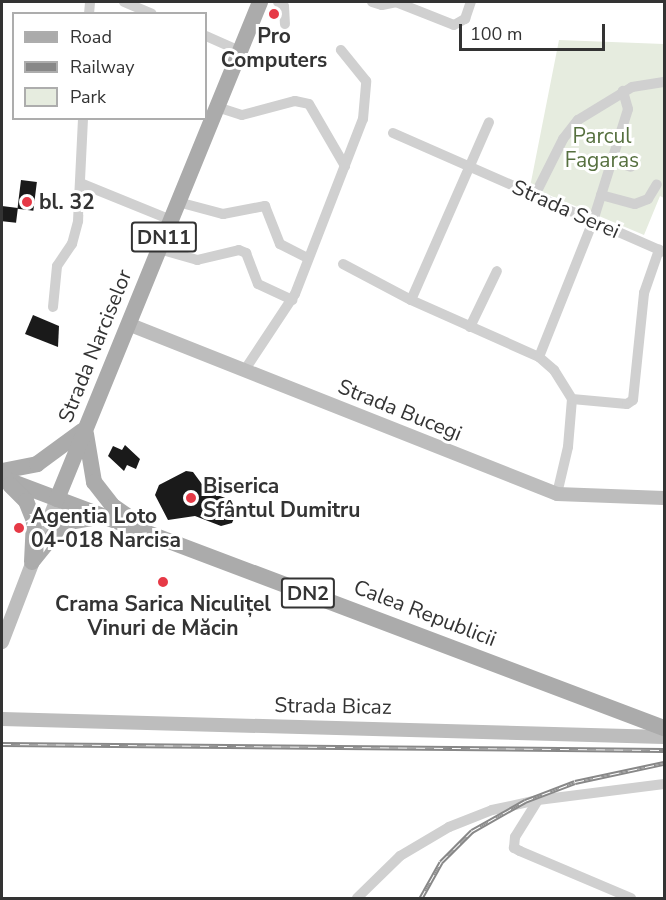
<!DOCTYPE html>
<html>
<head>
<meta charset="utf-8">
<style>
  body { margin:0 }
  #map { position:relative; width:666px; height:900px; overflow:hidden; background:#fff; font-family:"Nunito Sans",sans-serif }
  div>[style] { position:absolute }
  .green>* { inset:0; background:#e6ecdf }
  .building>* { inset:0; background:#1a1a1a; transform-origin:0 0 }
  .street>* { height:10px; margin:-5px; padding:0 5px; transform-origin:5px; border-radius:5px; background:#d0d0d0 }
  .secondary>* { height:14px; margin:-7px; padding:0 7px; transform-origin:7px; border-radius:7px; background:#bdbdbd }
  .primary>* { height:16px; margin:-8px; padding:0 8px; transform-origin:8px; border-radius:8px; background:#ababab }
  .rail>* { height:5px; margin-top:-2.5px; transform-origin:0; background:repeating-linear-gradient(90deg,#fff 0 9px,#888 0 18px); box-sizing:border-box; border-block:2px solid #888 }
  .dots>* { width:16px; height:16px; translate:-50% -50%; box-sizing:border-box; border:3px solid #fff; border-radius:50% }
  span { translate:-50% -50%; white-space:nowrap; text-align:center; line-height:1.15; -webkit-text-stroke:6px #fff; paint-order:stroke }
  .shield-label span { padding:2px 4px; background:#fff; border:2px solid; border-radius:4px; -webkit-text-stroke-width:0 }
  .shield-label { font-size:20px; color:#333; font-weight:700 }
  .poi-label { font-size:21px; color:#333; font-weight:700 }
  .left { translate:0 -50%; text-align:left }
  .park-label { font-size:21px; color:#56703f }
  .street-label { font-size:21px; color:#333 }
  .frame { position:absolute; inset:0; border:3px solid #333; pointer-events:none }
  .legend { position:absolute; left:12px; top:12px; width:195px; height:108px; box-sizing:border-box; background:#fff; border:2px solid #adadad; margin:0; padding:8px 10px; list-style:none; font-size:18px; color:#333 }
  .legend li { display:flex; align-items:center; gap:12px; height:30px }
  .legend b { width:30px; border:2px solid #adadad }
  .scale { position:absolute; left:459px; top:24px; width:146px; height:27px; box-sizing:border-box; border:3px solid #333; border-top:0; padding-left:8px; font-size:18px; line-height:21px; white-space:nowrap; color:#333; -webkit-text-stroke:4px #fff; paint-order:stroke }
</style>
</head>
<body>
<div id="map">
  <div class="green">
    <i style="clip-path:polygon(559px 40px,664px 44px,664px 198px,660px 196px,644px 235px,530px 187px)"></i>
  </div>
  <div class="building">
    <i style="left:21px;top:180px;width:16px;height:29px;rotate:7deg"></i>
    <i style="left:2px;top:206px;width:16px;height:15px;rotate:7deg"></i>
    <i style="clip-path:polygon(33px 315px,59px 326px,58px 347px,25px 334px)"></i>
    <i style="clip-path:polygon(125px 445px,140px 459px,136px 469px,127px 465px,124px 471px,108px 456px,113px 446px,122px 450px)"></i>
    <i style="clip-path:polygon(186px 471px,193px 472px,207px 491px,233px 501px,238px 509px,232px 523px,221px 526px,195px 516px,168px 520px,155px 495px,159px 485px)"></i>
  </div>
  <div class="street">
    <i style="left:124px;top:2px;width:30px;rotate:23deg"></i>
    <i style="left:278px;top:2px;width:7px;rotate:34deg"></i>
    <i style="left:284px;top:6px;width:18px;rotate:87deg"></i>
    <i style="left:372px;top:2px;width:10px;rotate:17deg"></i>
    <i style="left:382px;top:5px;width:15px;rotate:-11deg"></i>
    <i style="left:396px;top:2px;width:62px;rotate:21.6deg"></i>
    <i style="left:454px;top:25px;width:13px;rotate:-29deg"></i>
    <i style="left:465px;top:19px;width:18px;rotate:-71deg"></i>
    <i style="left:89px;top:14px;width:12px;rotate:-85deg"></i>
    <i style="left:206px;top:36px;width:37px;rotate:24deg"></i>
    <i style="left:217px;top:107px;width:26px;rotate:18deg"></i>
    <i style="left:242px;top:115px;width:55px;rotate:-14.8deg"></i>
    <i style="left:295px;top:101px;width:14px;rotate:12deg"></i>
    <i style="left:309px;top:104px;width:72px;rotate:59.9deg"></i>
    <i style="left:393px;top:133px;width:296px;rotate:23.7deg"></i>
    <i style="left:612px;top:160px;width:20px;rotate:20deg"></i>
    <i style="left:80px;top:183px;width:98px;rotate:22.1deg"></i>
    <i style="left:535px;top:195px;width:63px;rotate:-63.4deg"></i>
    <i style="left:563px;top:139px;width:24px;rotate:-52deg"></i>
    <i style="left:578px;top:120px;width:63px;rotate:-31.4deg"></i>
    <i style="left:632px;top:87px;width:32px;rotate:-9deg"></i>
    <i style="left:601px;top:195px;width:35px;rotate:15deg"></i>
    <i style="left:635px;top:204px;width:14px;rotate:-21deg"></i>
    <i style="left:648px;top:199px;width:17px;rotate:-59deg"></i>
    <i style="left:178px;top:202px;width:47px;rotate:14.9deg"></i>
    <i style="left:223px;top:214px;width:43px;rotate:-10.8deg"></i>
    <i style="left:265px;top:206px;width:41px;rotate:68.5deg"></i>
    <i style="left:280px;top:244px;width:30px;rotate:27deg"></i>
    <i style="left:159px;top:249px;width:40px;rotate:16deg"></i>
    <i style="left:197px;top:260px;width:43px;rotate:-13.4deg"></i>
    <i style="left:239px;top:250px;width:8px;rotate:23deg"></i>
    <i style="left:246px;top:253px;width:33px;rotate:69deg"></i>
    <i style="left:258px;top:284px;width:38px;rotate:25deg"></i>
    <i style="left:343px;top:264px;width:77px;rotate:27.9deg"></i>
    <i style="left:411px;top:300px;width:140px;rotate:24deg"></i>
    <i style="left:539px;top:357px;width:20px;rotate:41deg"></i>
    <i style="left:554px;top:370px;width:34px;rotate:58deg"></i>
    <i style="left:572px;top:399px;width:48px;rotate:94.8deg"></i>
    <i style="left:568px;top:447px;width:48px;rotate:103.2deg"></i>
    <i style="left:411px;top:300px;width:194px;rotate:-66.3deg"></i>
    <i style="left:53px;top:307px;width:41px;rotate:-84.4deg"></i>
    <i style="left:57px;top:266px;width:27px;rotate:-56deg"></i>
    <i style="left:72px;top:244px;width:24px;rotate:-75deg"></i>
    <i style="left:78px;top:221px;width:103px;rotate:-87.2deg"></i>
    <i style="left:470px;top:327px;width:62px;rotate:-64.3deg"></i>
    <i style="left:539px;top:357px;width:146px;rotate:-68.3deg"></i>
    <i style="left:593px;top:221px;width:117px;rotate:-72.6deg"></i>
    <i style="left:628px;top:109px;width:19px;rotate:-106deg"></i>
    <i style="left:244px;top:371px;width:92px;rotate:-56.5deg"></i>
    <i style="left:295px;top:294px;width:188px;rotate:-68.8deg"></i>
    <i style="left:363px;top:119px;width:38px;rotate:-85deg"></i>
    <i style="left:366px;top:81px;width:40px;rotate:-129deg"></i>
    <i style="left:572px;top:399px;width:55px;rotate:5.2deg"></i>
    <i style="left:627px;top:404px;width:7px;rotate:-34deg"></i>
    <i style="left:633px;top:400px;width:108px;rotate:-84.1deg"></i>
    <i style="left:644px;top:293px;width:46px;rotate:-70.8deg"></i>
    <i style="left:357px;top:898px;width:60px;rotate:-44.3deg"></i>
    <i style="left:400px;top:856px;width:57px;rotate:-30.6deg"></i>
    <i style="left:449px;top:827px;width:46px;rotate:-21.6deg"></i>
    <i style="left:492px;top:810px;width:47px;rotate:-12.3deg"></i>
    <i style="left:631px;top:898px;width:121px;rotate:-157.1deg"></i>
    <i style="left:520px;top:851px;width:7px;rotate:-153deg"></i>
    <i style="left:514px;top:848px;width:11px;rotate:-85deg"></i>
    <i style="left:515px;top:837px;width:44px;rotate:-58.1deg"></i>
    <i style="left:538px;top:800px;width:127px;rotate:-7.2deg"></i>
  </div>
  <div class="secondary">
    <i style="left:128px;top:324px;width:461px;rotate:21.6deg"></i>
    <i style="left:557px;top:494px;width:107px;rotate:2.1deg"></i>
    <i style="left:2px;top:642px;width:153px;rotate:-69deg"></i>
    <i style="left:2px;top:719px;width:662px;rotate:1.56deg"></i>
  </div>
  <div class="primary">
    <i style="left:86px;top:434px;width:49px;rotate:80.5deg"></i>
    <i style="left:94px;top:482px;width:31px;rotate:52deg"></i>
    <i style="left:113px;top:506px;width:29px;rotate:35deg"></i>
    <i style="left:2px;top:471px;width:36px;rotate:-11deg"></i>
    <i style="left:37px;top:464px;width:56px;rotate:-36.3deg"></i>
    <i style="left:2px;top:478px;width:708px;rotate:20.69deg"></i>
    <i style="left:10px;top:485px;width:23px;rotate:45deg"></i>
    <i style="left:26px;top:501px;width:22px;rotate:68deg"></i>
    <i style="left:34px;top:521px;width:41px;rotate:92.8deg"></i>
    <i style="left:57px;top:499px;width:537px;rotate:-67.78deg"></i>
    <i style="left:34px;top:559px;width:46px;rotate:-51.1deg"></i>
    <i style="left:63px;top:523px;width:36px;rotate:-10deg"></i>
  </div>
  <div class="rail">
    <i style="left:2px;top:744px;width:662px;rotate:0.52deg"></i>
    <i style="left:421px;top:898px;width:41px;rotate:-60.9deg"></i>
    <i style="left:441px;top:862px;width:44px;rotate:-45deg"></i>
    <i style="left:472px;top:831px;width:61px;rotate:-29.5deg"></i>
    <i style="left:525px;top:801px;width:53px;rotate:-20.8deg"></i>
    <i style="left:575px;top:782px;width:91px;rotate:-12.1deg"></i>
  </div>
  <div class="dots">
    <i style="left:274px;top:14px;background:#e63946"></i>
    <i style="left:27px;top:202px;background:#e63946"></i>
    <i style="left:191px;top:498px;background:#e63946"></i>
    <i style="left:19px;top:528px;background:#e63946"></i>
    <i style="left:163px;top:582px;background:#e63946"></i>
  </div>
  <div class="shield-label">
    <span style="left:164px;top:237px">DN11</span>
    <span style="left:308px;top:593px">DN2</span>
  </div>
  <div class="poi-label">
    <span style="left:274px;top:48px">Pro<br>Computers</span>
    <span class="left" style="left:39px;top:202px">bl. 32</span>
    <span class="left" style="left:203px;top:498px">Biserica<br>Sfântul Dumitru</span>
    <span class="left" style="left:31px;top:528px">Agentia Loto<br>04-018 Narcisa</span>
    <span style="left:163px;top:616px">Crama Sarica Niculițel<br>Vinuri de Măcin</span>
  </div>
  <div class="park-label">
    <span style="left:602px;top:148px">Parcul<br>Fagaras</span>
  </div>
  <div class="street-label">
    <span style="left:566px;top:209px;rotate:24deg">Strada Serei</span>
    <span style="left:95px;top:346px;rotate:-68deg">Strada Narciselor</span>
    <span style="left:400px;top:410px;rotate:22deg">Strada Bucegi</span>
    <span style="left:425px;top:613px;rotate:21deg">Calea Republicii</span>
    <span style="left:333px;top:706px;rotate:1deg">Strada Bicaz</span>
  </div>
  <div class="frame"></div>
  <ul class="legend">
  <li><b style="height:8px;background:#ababab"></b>Road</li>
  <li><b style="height:8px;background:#888"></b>Railway</li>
  <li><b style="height:16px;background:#e6ecdf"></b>Park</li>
  </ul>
  <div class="scale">100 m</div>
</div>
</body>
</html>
